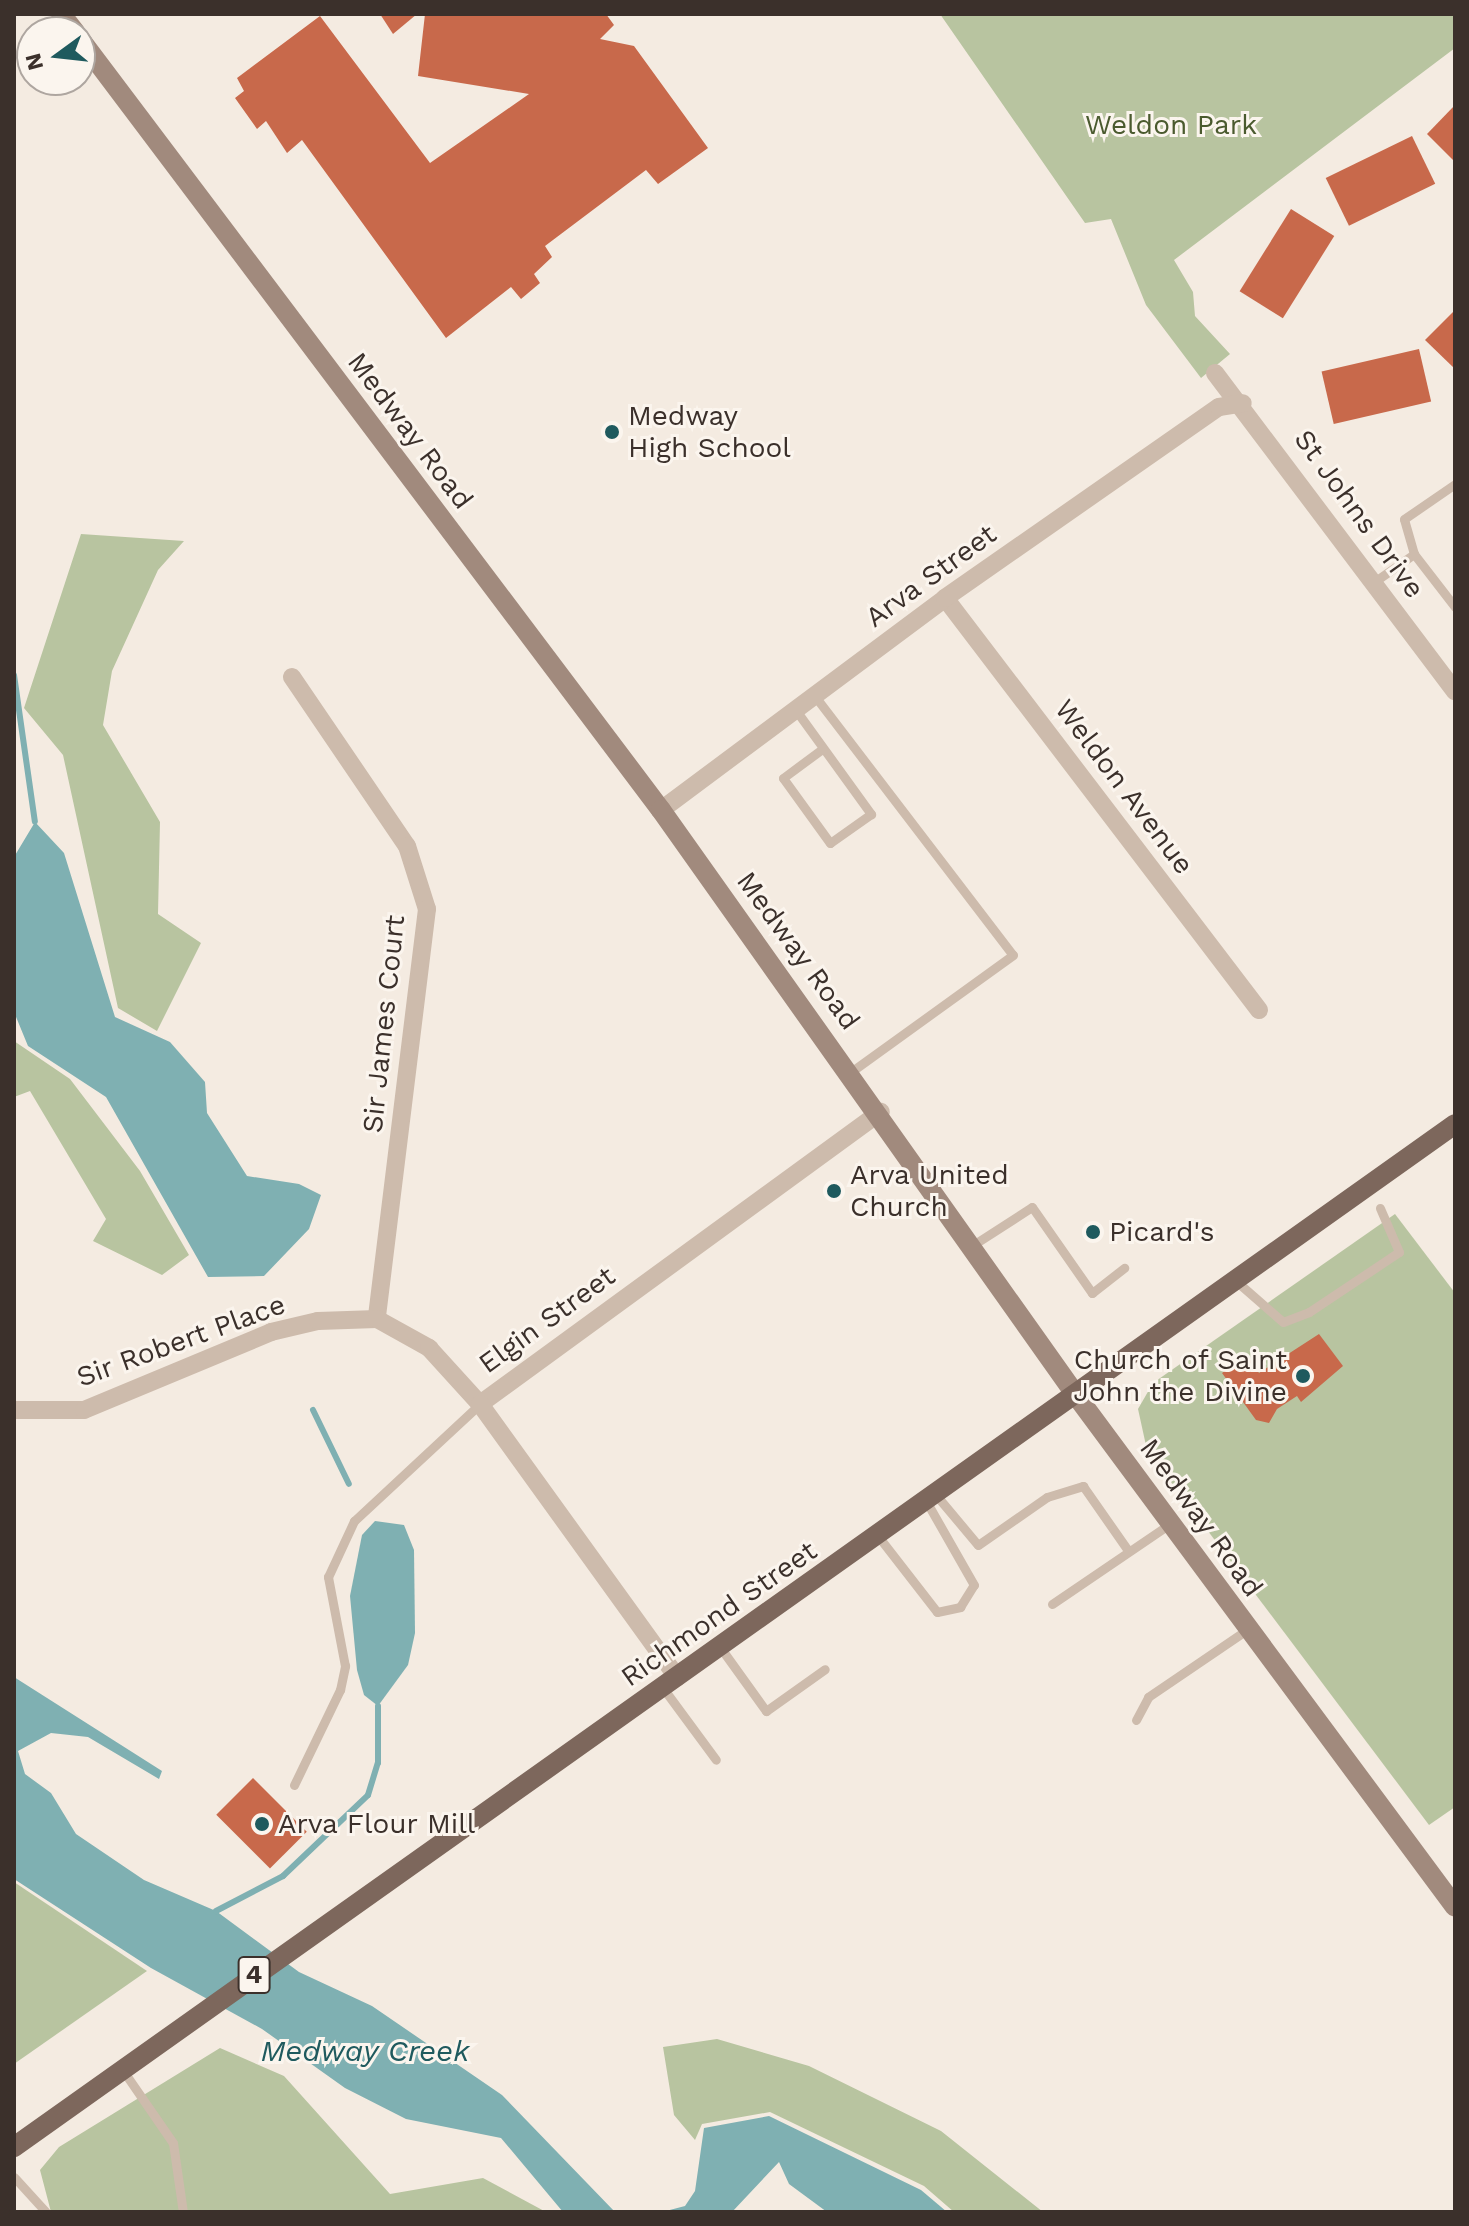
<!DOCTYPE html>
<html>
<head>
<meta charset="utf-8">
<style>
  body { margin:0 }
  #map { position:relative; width:1469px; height:2226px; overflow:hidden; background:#f4ebe1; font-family:"Work Sans",sans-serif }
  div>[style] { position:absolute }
  .green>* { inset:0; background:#b8c4a0 }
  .water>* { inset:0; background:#7fb0b2 }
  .stream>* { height:6px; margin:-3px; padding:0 3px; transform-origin:3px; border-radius:3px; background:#7fb0b2 }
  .building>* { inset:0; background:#c8694b; transform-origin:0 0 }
  .lane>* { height:9px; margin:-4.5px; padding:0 4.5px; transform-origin:4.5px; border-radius:4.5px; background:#cdbbac }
  .street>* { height:18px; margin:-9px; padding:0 9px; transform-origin:9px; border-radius:9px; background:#cdbbac }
  .secondary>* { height:20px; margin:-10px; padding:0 10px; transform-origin:10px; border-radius:10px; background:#a18a7d }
  .primary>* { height:20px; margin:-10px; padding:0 10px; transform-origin:10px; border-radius:10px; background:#7d675c }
  .dots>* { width:22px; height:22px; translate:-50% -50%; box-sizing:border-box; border:4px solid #fbf5ee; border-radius:50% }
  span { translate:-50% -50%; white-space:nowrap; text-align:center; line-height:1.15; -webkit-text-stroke:6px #fbf5ee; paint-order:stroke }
  .shield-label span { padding:2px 6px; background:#fbf5ee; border:2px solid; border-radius:6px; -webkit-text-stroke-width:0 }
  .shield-label { font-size:26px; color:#3b302b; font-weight:700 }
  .park-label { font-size:28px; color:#4a5a2e }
  .poi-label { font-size:28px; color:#3b302b }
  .left { translate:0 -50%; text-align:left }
  .right { translate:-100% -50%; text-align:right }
  .street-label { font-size:28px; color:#3b302b }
  .water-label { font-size:30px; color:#1f5a5e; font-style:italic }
  .frame { position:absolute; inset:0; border:16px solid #3b302b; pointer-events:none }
  .north { position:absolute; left:16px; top:16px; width:80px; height:80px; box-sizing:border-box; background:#fbf5ee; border:2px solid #aea6a0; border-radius:50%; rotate:255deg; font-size:22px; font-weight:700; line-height:32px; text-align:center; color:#3b302b }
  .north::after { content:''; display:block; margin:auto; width:28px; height:36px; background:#1f5a5e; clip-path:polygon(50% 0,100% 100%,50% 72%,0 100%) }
</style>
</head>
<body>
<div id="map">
  <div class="green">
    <i style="clip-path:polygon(940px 14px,1455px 14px,1455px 48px,1174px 260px,1193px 292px,1195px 316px,1230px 354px,1201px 378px,1146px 305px,1111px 219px,1085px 223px)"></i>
    <i style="clip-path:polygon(81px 534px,184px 541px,158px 570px,112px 671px,103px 725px,160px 822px,158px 914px,201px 943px,157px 1031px,118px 1008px,63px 755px,24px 708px)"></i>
    <i style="clip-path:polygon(14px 1041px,70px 1079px,140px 1171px,189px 1255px,162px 1275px,93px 1241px,106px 1219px,30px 1091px,14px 1097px)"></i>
    <i style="clip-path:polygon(1395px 1214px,1455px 1293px,1455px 1807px,1429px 1825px,1147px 1450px,1138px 1409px,1153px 1383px)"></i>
    <i style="clip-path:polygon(14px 1882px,147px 1971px,14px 2064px)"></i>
    <i style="clip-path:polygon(717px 2039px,809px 2066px,941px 2131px,1043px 2212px,954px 2212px,924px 2186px,770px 2112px,702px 2124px,695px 2140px,674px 2115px,663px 2047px)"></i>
    <i style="clip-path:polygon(220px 2048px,284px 2076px,390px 2194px,483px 2178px,546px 2212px,51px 2212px,40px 2170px,59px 2147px)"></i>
  </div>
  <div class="water">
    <i style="clip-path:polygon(35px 822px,64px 853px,115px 1017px,170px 1042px,205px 1082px,207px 1113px,247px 1176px,299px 1184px,321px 1195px,309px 1229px,264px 1276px,208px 1277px,106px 1097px,28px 1046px,14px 1012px,14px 857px)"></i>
    <i style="clip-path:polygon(375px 1521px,404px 1525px,414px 1550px,415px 1633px,408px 1665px,378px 1706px,364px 1695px,357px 1670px,350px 1596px,362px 1535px)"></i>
    <i style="clip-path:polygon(14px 1677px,162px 1771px,159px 1779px,88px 1737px,51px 1733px,18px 1751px,25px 1774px,51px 1793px,76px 1834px,144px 1880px,216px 1911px,299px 1972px,372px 2006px,502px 2095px,615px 2212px,563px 2212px,501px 2138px,406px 2119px,345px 2088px,262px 2029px,151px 1968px,14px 1879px)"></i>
    <i style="clip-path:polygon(769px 2116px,921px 2190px,947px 2212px,827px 2212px,789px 2184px,779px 2162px,732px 2212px,662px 2212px,685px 2206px,695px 2191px,704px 2128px)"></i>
  </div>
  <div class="stream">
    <i style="left:14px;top:675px;width:148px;rotate:81.9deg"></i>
    <i style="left:313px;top:1410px;width:82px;rotate:64.1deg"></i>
    <i style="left:216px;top:1911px;width:76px;rotate:-27.6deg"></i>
    <i style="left:283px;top:1876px;width:117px;rotate:-43.6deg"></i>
    <i style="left:368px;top:1795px;width:34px;rotate:-73deg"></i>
    <i style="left:378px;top:1763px;width:57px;rotate:-90deg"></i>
  </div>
  <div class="building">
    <i style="clip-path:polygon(380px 14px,417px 14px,393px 34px)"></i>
    <i style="clip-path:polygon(425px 14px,606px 14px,614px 25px,600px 39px,634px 46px,708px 148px,658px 184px,646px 170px,545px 246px,552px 257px,534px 274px,540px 283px,521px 299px,511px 287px,446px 338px,302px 140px,287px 153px,266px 121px,257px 129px,235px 98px,244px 91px,237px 78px,320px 16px,430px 163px,529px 94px,418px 76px)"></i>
    <i style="clip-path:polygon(1455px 105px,1455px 162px,1427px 134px)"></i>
    <i style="left:1412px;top:136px;width:53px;height:96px;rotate:64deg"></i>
    <i style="left:1291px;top:209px;width:51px;height:97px;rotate:32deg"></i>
    <i style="clip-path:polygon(1455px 310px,1455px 369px,1425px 340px)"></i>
    <i style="left:1419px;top:349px;width:54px;height:100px;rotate:77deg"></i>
    <i style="clip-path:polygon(1319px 1334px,1343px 1366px,1301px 1402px,1297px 1396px,1277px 1409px,1269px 1423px,1256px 1420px,1222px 1373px,1247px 1355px,1259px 1373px)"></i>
    <i style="left:253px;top:1778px;width:76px;height:52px;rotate:45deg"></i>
  </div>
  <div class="lane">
    <i style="left:1414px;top:554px;width:36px;rotate:-106deg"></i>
    <i style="left:1404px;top:519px;width:62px;rotate:-34.5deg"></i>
    <i style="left:1374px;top:582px;width:49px;rotate:-35deg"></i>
    <i style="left:1414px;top:554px;width:67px;rotate:52.3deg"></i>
    <i style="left:814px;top:695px;width:327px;rotate:52.6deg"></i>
    <i style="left:1013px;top:955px;width:200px;rotate:144.2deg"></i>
    <i style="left:795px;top:709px;width:130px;rotate:54.1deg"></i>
    <i style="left:871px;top:814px;width:50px;rotate:144.7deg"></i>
    <i style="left:830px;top:843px;width:80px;rotate:-125.9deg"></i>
    <i style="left:783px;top:778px;width:49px;rotate:-36.6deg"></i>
    <i style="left:973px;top:1245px;width:70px;rotate:-32.8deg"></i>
    <i style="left:1032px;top:1207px;width:105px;rotate:55.1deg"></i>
    <i style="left:1092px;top:1293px;width:41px;rotate:-38deg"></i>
    <i style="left:1236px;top:1281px;width:62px;rotate:41.1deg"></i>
    <i style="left:1283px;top:1322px;width:28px;rotate:-21deg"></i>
    <i style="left:1309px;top:1312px;width:108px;rotate:-33.7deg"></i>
    <i style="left:1399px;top:1252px;width:48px;rotate:-113.4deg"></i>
    <i style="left:936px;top:1495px;width:65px;rotate:50deg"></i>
    <i style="left:978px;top:1545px;width:84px;rotate:-34.8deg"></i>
    <i style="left:1047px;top:1497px;width:38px;rotate:-17deg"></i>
    <i style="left:1083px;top:1486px;width:77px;rotate:55.1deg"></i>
    <i style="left:878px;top:1536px;width:96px;rotate:52.2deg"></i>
    <i style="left:937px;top:1612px;width:24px;rotate:-12deg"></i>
    <i style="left:960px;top:1607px;width:26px;rotate:-58deg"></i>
    <i style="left:974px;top:1585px;width:97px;rotate:-119.7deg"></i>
    <i style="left:1052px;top:1604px;width:144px;rotate:-34.2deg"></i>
    <i style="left:720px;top:1647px;width:79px;rotate:54.3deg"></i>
    <i style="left:766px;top:1711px;width:72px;rotate:-35.4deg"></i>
    <i style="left:663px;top:1688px;width:89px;rotate:53.6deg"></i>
    <i style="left:1136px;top:1720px;width:26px;rotate:-62deg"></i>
    <i style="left:1148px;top:1697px;width:121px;rotate:-34.2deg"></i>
    <i style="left:294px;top:1785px;width:106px;rotate:-64.2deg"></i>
    <i style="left:340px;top:1690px;width:25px;rotate:-78deg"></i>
    <i style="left:345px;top:1666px;width:91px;rotate:-100.8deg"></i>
    <i style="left:328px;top:1577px;width:62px;rotate:-65.1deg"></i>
    <i style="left:354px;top:1521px;width:172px;rotate:-42.9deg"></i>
    <i style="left:122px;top:2069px;width:90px;rotate:55.4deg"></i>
    <i style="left:173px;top:2143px;width:70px;rotate:81.8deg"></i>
    <i style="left:14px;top:2177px;width:47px;rotate:47.6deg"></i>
  </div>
  <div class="street">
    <i style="left:1215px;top:373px;width:399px;rotate:53deg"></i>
    <i style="left:945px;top:598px;width:518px;rotate:52.69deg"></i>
    <i style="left:292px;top:677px;width:204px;rotate:55.8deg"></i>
    <i style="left:407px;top:846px;width:66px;rotate:72.4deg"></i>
    <i style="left:427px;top:909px;width:413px;rotate:97deg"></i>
    <i style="left:661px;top:810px;width:354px;rotate:-36.7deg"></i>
    <i style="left:945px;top:598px;width:334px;rotate:-34.9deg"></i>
    <i style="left:1219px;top:407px;width:24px;rotate:-9deg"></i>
    <i style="left:480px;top:1404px;width:496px;rotate:-36.1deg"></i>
    <i style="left:14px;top:1410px;width:70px"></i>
    <i style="left:84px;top:1410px;width:203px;rotate:-22.6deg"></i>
    <i style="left:271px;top:1332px;width:48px;rotate:-13.2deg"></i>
    <i style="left:318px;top:1321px;width:59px;rotate:-1.9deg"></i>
    <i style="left:377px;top:1319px;width:60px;rotate:29.1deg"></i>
    <i style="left:429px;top:1348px;width:76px;rotate:47.7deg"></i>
    <i style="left:480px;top:1404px;width:337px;rotate:54.2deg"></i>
  </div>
  <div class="secondary">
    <i style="left:61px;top:14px;width:23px;rotate:52deg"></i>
    <i style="left:80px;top:39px;width:965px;rotate:53deg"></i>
    <i style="left:661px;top:810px;width:721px;rotate:54.66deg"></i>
    <i style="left:1078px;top:1398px;width:633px;rotate:53.47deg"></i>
  </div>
  <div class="primary">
    <i style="left:14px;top:2147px;width:1767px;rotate:-35.37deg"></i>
  </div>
  <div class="dots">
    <i style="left:612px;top:432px;background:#1f5a5e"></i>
    <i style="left:834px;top:1191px;background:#1f5a5e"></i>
    <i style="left:1093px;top:1232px;background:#1f5a5e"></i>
    <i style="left:1303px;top:1376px;background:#1f5a5e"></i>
    <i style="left:262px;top:1824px;background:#1f5a5e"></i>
  </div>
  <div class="shield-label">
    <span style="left:254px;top:1975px">4</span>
  </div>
  <div class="park-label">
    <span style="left:1171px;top:125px">Weldon Park</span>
  </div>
  <div class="poi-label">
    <span class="left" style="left:628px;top:432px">Medway<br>High School</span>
    <span class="left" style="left:850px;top:1191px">Arva United<br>Church</span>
    <span class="left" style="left:1109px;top:1232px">Picard's</span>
    <span class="right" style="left:1287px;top:1376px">Church of Saint<br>John the Divine</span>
    <span class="left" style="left:278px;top:1824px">Arva Flour Mill</span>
  </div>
  <div class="street-label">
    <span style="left:410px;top:431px;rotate:53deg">Medway Road</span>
    <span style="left:1359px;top:514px;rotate:54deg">St Johns Drive</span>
    <span style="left:931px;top:576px;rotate:-36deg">Arva Street</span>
    <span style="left:1124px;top:787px;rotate:53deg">Weldon Avenue</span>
    <span style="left:798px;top:951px;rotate:54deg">Medway Road</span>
    <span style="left:384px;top:1024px;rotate:-84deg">Sir James Court</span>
    <span style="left:547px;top:1320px;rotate:-36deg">Elgin Street</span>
    <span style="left:181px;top:1341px;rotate:-20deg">Sir Robert Place</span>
    <span style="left:1201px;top:1518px;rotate:54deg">Medway Road</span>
    <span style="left:719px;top:1614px;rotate:-35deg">Richmond Street</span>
  </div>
  <div class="water-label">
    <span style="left:365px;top:2051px">Medway Creek</span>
  </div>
  <div class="frame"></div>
  <div class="north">N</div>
</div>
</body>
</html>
